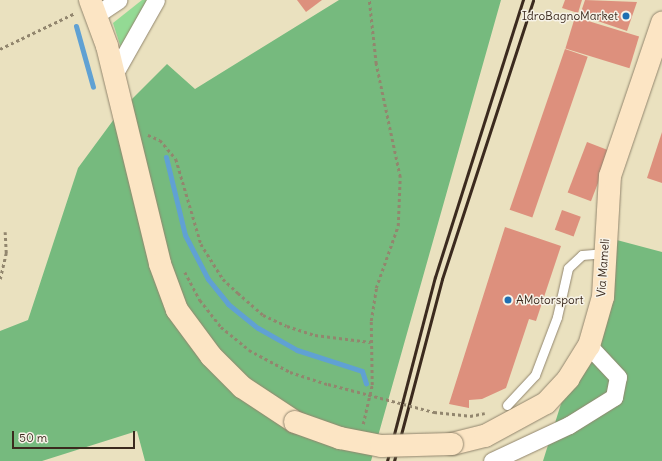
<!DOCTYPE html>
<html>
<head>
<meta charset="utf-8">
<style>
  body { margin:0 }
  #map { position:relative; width:662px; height:461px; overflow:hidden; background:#eae1bf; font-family:Delius,sans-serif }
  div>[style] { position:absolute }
  .green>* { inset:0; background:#93da94 }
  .forest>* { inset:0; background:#76ba7e }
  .stream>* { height:5px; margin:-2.5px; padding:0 2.5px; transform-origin:2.5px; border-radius:2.5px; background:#60a1d3 }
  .building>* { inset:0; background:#dd907d; transform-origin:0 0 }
  .path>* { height:2.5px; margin-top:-1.25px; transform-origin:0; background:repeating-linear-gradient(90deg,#92866e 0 3px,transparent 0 6px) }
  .roads { filter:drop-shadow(0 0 1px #92866e) drop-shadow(0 0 1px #92866e) }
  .lane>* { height:9px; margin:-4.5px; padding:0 4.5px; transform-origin:4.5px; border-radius:4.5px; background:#fff }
  .street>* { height:17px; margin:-8.5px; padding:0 8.5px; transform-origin:8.5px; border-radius:8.5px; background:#fff }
  .secondary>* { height:22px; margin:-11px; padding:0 11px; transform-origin:11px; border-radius:11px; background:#fce5c4 }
  .rail>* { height:3px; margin:-1.5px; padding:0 1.5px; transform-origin:1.5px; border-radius:1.5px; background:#3b2a1e }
  .path-bridge>* { height:2.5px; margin-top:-1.25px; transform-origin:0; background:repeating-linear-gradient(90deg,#92866e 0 3px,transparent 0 6px) }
  .bridges { filter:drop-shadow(0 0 1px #92866e) drop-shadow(0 0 1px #92866e) }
  .secondary-bridge>* { height:22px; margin:-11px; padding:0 11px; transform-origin:11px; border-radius:11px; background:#fce5c4 }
  .dots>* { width:11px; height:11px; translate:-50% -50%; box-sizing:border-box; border:2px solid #f7f3e8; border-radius:50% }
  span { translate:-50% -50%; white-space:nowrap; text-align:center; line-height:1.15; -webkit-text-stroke:3px #f7f3e8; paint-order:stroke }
  .poi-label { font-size:12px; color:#3b2a1e }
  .right { translate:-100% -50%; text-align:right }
  .left { translate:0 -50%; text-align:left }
  .street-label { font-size:12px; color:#3b2a1e }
  .scale { position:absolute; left:12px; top:431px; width:123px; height:18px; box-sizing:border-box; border:2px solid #3b2a1e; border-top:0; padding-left:5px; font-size:12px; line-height:14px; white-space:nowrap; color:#3b2a1e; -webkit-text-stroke:3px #f7f3e8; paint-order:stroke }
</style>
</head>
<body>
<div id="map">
  <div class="green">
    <i style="clip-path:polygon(142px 0,148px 0,121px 48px,113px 23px)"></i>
  </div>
  <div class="forest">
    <i style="clip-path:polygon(339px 0,501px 0,371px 461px,145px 461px,137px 431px,42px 461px,0 461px,0 331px,28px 320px,78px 168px,120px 111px,167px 64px,195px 89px)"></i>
    <i style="clip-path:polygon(613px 239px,662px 252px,662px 461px,543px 461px)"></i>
  </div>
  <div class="stream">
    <i style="left:76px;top:26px;width:63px;rotate:74.4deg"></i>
    <i style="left:166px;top:157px;width:80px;rotate:76.3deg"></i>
    <i style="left:185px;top:235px;width:50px;rotate:62.4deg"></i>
    <i style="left:208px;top:279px;width:32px;rotate:51deg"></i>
    <i style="left:228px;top:304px;width:38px;rotate:39deg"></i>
    <i style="left:258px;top:328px;width:45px;rotate:29.4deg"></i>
    <i style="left:297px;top:350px;width:68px;rotate:17.9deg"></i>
    <i style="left:362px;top:371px;width:13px;rotate:72deg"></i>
  </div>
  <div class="building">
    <i style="clip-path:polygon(297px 0,322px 0,306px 12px)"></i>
    <i style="clip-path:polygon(565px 0,582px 0,578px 13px,562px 8px)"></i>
    <i style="clip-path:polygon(585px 0,637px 2px,627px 31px,580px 15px)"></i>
    <i style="left:575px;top:17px;width:67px;height:33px;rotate:17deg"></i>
    <i style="left:565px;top:49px;width:24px;height:170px;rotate:19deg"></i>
    <i style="clip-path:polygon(662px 132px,662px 183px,647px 178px)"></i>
    <i style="left:587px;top:142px;width:25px;height:54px;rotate:21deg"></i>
    <i style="left:562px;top:210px;width:20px;height:21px;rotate:20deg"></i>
    <i style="clip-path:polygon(505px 227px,561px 246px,536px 321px,529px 319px,506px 388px,482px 399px,469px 400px,469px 408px,449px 404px)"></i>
  </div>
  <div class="path">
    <i style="left:0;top:49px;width:83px;rotate:-25.6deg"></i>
    <i style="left:148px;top:135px;width:13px;rotate:23deg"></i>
    <i style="left:160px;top:140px;width:25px;rotate:50deg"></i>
    <i style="left:176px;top:159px;width:89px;rotate:73.6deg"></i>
    <i style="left:201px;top:244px;width:41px;rotate:57.8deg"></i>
    <i style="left:223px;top:279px;width:21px;rotate:43deg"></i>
    <i style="left:238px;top:293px;width:33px;rotate:41deg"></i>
    <i style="left:263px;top:315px;width:26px;rotate:25deg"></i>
    <i style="left:287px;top:326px;width:29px;rotate:18deg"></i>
    <i style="left:315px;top:335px;width:56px;rotate:7.1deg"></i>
    <i style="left:185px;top:272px;width:32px;rotate:62deg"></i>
    <i style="left:200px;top:300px;width:34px;rotate:52deg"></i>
    <i style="left:221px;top:327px;width:36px;rotate:39deg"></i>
    <i style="left:249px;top:350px;width:47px;rotate:28.2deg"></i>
    <i style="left:290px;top:372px;width:40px;rotate:18deg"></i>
    <i style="left:0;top:279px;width:27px;rotate:-77deg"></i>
    <i style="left:6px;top:253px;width:21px;rotate:-93deg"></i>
    <i style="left:434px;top:412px;width:36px;rotate:6deg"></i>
    <i style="left:470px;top:416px;width:15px;rotate:-11deg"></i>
    <i style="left:363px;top:424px;width:40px;rotate:-77deg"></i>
    <i style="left:372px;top:385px;width:64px;rotate:-90.9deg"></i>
    <i style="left:371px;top:321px;width:33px;rotate:-81deg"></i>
    <i style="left:376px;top:288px;width:66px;rotate:-70.5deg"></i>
    <i style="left:398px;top:226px;width:49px;rotate:-87.7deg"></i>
    <i style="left:400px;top:177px;width:116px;rotate:-102deg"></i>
    <i style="left:376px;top:64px;width:64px;rotate:-96.2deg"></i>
  </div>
  <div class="roads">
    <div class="lane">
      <i style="left:507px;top:405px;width:41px;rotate:-47deg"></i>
      <i style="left:535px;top:375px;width:62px;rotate:-69.2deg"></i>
      <i style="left:557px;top:317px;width:50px;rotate:-77.3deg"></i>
      <i style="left:568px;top:268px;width:19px;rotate:-43deg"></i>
      <i style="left:582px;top:255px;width:23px;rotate:-5deg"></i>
    </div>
    <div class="street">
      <i style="left:96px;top:15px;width:27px;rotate:-34deg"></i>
      <i style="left:113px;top:76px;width:87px;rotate:-60.5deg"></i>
      <i style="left:492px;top:461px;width:85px;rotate:-25.1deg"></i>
      <i style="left:569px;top:425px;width:53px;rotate:-31.9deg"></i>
      <i style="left:614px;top:397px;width:20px;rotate:-79deg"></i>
      <i style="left:618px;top:377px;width:42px;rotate:-133.1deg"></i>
    </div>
    <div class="secondary">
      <i style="left:90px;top:0;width:49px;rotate:69.7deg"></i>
      <i style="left:107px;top:46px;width:224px;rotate:76.3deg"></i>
      <i style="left:160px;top:264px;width:49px;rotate:69.7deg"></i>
      <i style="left:177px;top:310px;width:57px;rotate:53.5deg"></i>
      <i style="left:211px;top:356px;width:44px;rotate:45deg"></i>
      <i style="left:242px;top:387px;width:64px;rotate:33.4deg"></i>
      <i style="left:452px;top:444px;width:34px;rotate:-14deg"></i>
      <i style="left:485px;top:436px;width:69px;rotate:-28.4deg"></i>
      <i style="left:546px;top:403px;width:33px;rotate:-47deg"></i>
      <i style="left:568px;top:379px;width:39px;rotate:-58deg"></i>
      <i style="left:589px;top:346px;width:51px;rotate:-74.1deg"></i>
      <i style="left:603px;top:297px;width:121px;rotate:-86.7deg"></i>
      <i style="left:610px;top:176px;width:162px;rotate:-71.2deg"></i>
    </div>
  </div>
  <div class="rail">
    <i style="left:387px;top:461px;width:190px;rotate:-75.4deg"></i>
    <i style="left:435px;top:277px;width:291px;rotate:-72.4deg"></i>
    <i style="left:394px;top:461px;width:188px;rotate:-75.2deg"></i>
    <i style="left:442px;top:279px;width:293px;rotate:-71.9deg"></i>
  </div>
  <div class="path-bridge">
    <i style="left:328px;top:384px;width:110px;rotate:14.8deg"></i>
  </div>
  <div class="bridges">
    <div class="secondary-bridge">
      <i style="left:295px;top:422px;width:48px;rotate:19.6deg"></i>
      <i style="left:340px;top:438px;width:42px;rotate:11deg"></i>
      <i style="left:381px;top:446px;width:71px;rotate:-1.6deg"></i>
    </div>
  </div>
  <div class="dots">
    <i style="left:626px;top:16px;background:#1f6fb2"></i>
    <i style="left:508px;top:300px;background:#1f6fb2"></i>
  </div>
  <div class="poi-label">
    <span class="right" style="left:618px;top:16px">IdroBagnoMarket</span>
    <span class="left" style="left:516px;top:300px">AMotorsport</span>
  </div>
  <div class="street-label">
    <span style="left:603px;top:268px;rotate:-86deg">Via Mameli</span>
  </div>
  <div class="scale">50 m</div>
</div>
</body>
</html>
